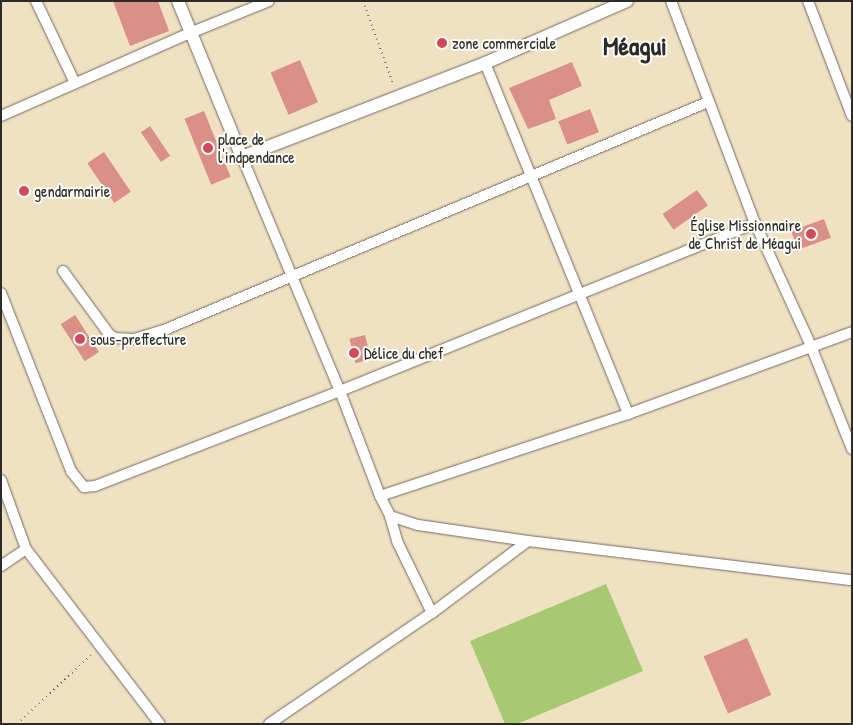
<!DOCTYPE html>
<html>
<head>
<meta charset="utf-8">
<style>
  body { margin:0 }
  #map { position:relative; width:853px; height:725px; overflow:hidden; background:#f1e1c3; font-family:"Patrick Hand",sans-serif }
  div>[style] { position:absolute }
  .green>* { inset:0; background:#a6c972 }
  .building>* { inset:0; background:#da9086; transform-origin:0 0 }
  .path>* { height:2px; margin-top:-1px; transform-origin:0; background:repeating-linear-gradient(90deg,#706b60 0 1px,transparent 0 5px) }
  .roads { filter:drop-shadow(0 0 1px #706b60) drop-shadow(0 0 1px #706b60) }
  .minor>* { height:10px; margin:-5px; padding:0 5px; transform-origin:5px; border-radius:5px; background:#fff }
  .tertiary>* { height:12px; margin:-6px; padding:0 6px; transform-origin:6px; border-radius:6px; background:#fff }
  .dots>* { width:14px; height:14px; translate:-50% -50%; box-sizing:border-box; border:2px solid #fdfcf7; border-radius:50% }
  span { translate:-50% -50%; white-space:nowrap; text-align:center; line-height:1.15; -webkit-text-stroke:4px #fdfcf7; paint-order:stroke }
  .poi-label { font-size:16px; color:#2b2b2b }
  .left { translate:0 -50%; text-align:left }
  .right { translate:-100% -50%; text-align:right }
  .town-label { font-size:26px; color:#2b2b2b; font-weight:700 }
  .frame { position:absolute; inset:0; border:2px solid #2b2b2b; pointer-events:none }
</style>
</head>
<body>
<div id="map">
  <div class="green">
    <i style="clip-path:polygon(606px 584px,643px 671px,517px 724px,505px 724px,470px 641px)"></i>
  </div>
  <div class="building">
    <i style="clip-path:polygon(113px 1px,158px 1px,169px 31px,130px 46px)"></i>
    <i style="left:300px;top:60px;width:46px;height:32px;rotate:67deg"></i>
    <i style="clip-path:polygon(572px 62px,582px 86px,549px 100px,556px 119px,528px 129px,509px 88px)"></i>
    <i style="left:590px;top:109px;width:25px;height:34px;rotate:69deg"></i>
    <i style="left:204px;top:111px;width:71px;height:21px;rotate:68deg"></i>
    <i style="left:150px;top:126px;width:36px;height:11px;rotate:56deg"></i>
    <i style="left:104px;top:152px;width:48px;height:20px;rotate:56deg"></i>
    <i style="left:697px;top:190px;width:19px;height:42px;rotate:55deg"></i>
    <i style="left:824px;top:219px;width:20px;height:35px;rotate:70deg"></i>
    <i style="left:75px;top:315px;width:44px;height:17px;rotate:57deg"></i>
    <i style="left:365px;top:335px;width:25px;height:16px;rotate:76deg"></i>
    <i style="left:747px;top:638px;width:62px;height:47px;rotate:67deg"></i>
  </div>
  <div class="path">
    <i style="left:363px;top:1px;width:90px;rotate:70deg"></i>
    <i style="left:17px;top:724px;width:103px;rotate:-43deg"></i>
  </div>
  <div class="roads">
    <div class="minor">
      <i style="left:36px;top:1px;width:91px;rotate:64.6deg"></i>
      <i style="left:671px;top:1px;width:237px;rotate:69.3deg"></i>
      <i style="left:755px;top:223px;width:135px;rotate:65.5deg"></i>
      <i style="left:811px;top:346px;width:111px;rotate:68.3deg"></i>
      <i style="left:808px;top:1px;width:123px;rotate:69.1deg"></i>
      <i style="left:485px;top:63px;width:379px;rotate:67.8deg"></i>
      <i style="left:1px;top:116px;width:206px;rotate:-23.7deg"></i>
      <i style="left:190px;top:33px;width:85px;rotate:-22.1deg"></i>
      <i style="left:242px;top:157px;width:254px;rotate:67.3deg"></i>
      <i style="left:340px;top:391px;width:112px;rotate:69.1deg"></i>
      <i style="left:380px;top:496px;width:22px;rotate:63deg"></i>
      <i style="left:390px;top:516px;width:29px;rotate:18deg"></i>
      <i style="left:418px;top:525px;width:111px;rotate:8.3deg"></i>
      <i style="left:528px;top:541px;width:326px;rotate:6.9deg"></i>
      <i style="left:63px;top:271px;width:78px;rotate:53.9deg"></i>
      <i style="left:109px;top:334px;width:7px;rotate:34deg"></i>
      <i style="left:115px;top:338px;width:19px;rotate:3deg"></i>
      <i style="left:134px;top:339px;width:31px;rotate:-17deg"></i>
      <i style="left:164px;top:330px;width:590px;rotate:-22.74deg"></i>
      <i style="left:1px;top:293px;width:191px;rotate:68.5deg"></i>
      <i style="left:71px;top:471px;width:21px;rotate:51deg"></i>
      <i style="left:84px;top:487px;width:11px;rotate:-5deg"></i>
      <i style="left:95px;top:486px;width:263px;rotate:-21.2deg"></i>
      <i style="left:340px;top:391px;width:448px;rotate:-22deg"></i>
      <i style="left:1px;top:480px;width:73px;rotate:70.1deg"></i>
      <i style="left:26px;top:549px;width:220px;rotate:52.6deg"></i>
      <i style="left:380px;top:496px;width:261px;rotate:-18.3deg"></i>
      <i style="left:628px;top:414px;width:239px;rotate:-20.1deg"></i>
      <i style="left:390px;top:516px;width:26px;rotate:74deg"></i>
      <i style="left:397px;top:541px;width:80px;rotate:64.1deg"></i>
      <i style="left:1px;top:566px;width:30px;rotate:-34deg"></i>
      <i style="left:269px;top:724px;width:197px;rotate:-34.3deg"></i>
      <i style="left:432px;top:613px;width:120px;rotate:-36.9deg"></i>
    </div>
    <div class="tertiary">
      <i style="left:178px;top:1px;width:169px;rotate:67.7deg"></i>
      <i style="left:242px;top:157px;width:261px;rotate:-21.1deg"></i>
      <i style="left:485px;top:63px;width:155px;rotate:-23.6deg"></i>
    </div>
  </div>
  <div class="dots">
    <i style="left:442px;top:43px;background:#d1495b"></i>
    <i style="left:208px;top:148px;background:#d1495b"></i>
    <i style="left:24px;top:191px;background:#d1495b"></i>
    <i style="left:811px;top:234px;background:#d1495b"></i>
    <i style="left:80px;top:339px;background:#d1495b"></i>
    <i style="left:354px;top:353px;background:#d1495b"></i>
  </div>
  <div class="poi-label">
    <span class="left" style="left:452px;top:43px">zone commerciale</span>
    <span class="left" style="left:218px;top:148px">place de<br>l'indpendance</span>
    <span class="left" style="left:34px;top:191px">gendarmairie</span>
    <span class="right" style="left:801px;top:234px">Église Missionnaire<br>de Christ de Méagui</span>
    <span class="left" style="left:90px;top:339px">sous-preffecture</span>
    <span class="left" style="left:364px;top:353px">Délice du chef</span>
  </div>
  <div class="town-label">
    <span style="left:635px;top:46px">Méagui</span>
  </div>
  <div class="frame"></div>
</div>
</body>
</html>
